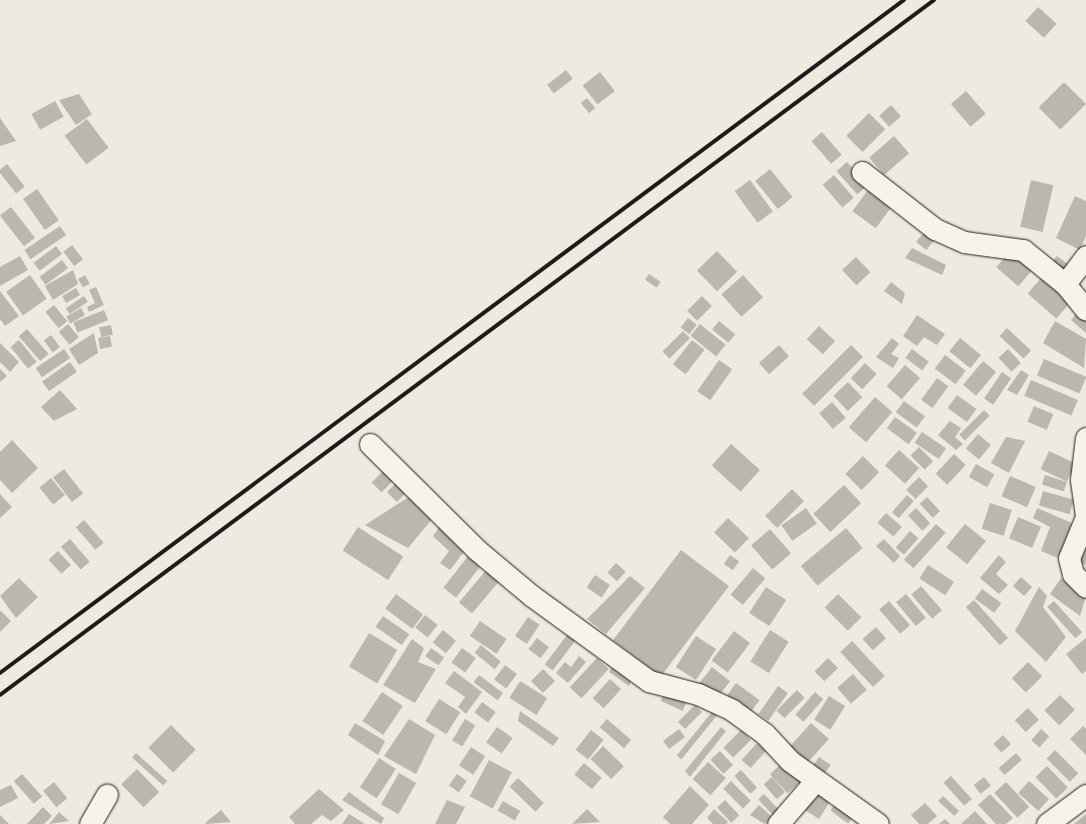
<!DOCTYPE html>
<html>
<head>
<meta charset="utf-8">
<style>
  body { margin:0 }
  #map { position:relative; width:1086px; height:824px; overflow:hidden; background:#eeeae0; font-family:"Comic Neue",sans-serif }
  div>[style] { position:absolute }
  .building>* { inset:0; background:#bab7af; transform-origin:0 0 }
  .roads { filter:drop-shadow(0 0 1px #1c1c1c) drop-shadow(0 0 1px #1c1c1c) }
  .minor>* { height:21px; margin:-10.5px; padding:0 10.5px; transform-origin:10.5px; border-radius:10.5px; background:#f7f3e8 }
  .rail>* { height:4px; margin:-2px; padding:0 2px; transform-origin:2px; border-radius:2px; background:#1c1c1c }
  span { translate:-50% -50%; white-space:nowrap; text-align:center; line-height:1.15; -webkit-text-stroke:5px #f7f3e8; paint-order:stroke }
</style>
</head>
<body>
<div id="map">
  <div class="building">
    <i style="left:1038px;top:7px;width:25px;height:19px;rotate:42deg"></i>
    <i style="left:566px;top:70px;width:11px;height:24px;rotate:52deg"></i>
    <i style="left:600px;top:72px;width:24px;height:22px;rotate:52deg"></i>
    <i style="left:1064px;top:82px;width:31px;height:36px;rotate:45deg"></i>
    <i style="left:966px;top:91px;width:30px;height:20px;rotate:49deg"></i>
    <i style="clip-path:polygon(79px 94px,92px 114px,76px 125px,59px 100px)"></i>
    <i style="left:587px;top:98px;width:13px;height:8px;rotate:51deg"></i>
    <i style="left:55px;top:101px;width:18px;height:27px;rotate:61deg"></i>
    <i style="left:891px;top:105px;width:15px;height:16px;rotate:48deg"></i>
    <i style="left:869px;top:113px;width:23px;height:32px;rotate:45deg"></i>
    <i style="clip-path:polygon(0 118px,16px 141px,0 146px)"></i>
    <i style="left:87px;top:119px;width:36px;height:28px;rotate:53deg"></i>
    <i style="left:822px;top:132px;width:30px;height:14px;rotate:49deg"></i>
    <i style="left:894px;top:136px;width:23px;height:33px;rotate:49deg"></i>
    <i style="left:847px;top:162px;width:31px;height:14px;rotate:48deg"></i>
    <i style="left:7px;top:164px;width:29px;height:11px;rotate:52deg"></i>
    <i style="left:770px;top:169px;width:36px;height:19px;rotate:51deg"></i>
    <i style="left:834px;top:175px;width:30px;height:15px;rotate:49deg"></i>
    <i style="left:750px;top:180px;width:39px;height:19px;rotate:54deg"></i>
    <i style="left:1031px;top:180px;width:23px;height:48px;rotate:13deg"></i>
    <i style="left:870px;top:187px;width:29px;height:30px;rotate:36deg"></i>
    <i style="left:37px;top:189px;width:38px;height:17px;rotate:55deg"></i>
    <i style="clip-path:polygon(1075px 196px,1086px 201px,1086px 236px,1080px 250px,1056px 238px)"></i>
    <i style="left:11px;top:207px;width:39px;height:14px;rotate:52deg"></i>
    <i style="left:60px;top:226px;width:11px;height:43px;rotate:56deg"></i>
    <i style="left:925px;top:231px;width:13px;height:14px;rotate:39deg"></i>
    <i style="left:1020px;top:240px;width:29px;height:36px;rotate:41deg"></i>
    <i style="left:72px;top:245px;width:18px;height:11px;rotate:52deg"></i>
    <i style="left:56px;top:246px;width:10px;height:28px;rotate:53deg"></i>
    <i style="clip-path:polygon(912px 248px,946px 265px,942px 275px,905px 258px)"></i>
    <i style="left:717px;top:251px;width:29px;height:28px;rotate:46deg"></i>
    <i style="clip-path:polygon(20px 256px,28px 270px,0 286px,0 267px)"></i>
    <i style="clip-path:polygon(1057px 256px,1083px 276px,1048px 266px)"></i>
    <i style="left:856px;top:257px;width:21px;height:19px;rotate:47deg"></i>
    <i style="left:62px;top:260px;width:10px;height:28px;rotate:53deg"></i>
    <i style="clip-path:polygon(73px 270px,78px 284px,53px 300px,45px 286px)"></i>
    <i style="left:649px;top:274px;width:14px;height:7px;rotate:34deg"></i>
    <i style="left:30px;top:275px;width:29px;height:29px;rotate:55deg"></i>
    <i style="left:85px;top:275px;width:10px;height:8px;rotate:61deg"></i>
    <i style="left:743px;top:275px;width:30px;height:29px;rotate:48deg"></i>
    <i style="left:1042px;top:277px;width:38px;height:22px;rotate:41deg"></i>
    <i style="clip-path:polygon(891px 282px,905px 293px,902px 304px,884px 291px)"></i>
    <i style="clip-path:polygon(96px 287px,104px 305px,89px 312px,87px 307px,95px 303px,89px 290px)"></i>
    <i style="left:76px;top:288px;width:8px;height:16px;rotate:60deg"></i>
    <i style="clip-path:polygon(0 291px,19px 316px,5px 326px,0 319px)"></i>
    <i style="left:84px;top:296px;width:7px;height:22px;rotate:56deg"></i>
    <i style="left:702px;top:296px;width:14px;height:21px;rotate:45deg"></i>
    <i style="clip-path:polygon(1086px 303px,1086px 333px,1071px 320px)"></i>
    <i style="left:54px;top:305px;width:21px;height:11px;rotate:51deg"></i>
    <i style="left:81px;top:308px;width:8px;height:17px;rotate:60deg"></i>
    <i style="left:104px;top:310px;width:11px;height:33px;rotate:68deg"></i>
    <i style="clip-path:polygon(917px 315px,945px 334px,937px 345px,924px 337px,917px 346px,903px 336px)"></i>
    <i style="left:688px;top:318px;width:11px;height:12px;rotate:38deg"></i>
    <i style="left:719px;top:321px;width:21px;height:11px;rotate:39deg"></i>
    <i style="clip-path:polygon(1055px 321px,1086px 339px,1084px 368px,1043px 343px)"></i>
    <i style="left:68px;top:324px;width:17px;height:12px;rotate:50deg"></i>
    <i style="left:700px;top:324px;width:33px;height:15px;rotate:39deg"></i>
    <i style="left:111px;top:325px;width:10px;height:12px;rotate:79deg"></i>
    <i style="left:819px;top:326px;width:22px;height:18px;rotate:43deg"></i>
    <i style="left:1007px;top:328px;width:33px;height:11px;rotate:43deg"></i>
    <i style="left:27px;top:329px;width:33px;height:11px;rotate:49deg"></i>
    <i style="left:683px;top:331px;width:10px;height:29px;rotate:45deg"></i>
    <i style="clip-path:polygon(94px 333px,98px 353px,79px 365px,69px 349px)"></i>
    <i style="left:51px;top:335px;width:15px;height:9px;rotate:53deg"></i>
    <i style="left:110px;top:336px;width:11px;height:12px;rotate:80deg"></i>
    <i style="clip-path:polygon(892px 338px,899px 344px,891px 354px,899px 358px,893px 368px,876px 357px)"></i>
    <i style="left:960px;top:338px;width:27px;height:17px;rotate:39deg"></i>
    <i style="left:19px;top:340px;width:28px;height:11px;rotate:51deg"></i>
    <i style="left:692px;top:340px;width:16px;height:31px;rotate:38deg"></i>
    <i style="clip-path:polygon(0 343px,19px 362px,10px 372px,0 362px)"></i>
    <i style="left:779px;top:345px;width:15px;height:27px;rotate:48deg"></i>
    <i style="left:851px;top:345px;width:17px;height:69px;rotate:45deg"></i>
    <i style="left:64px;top:349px;width:11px;height:34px;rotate:56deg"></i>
    <i style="left:912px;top:349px;width:21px;height:11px;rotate:37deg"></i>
    <i style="left:1008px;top:349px;width:19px;height:13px;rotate:47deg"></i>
    <i style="left:945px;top:355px;width:26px;height:17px;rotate:37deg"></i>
    <i style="left:1044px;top:359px;width:46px;height:18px;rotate:23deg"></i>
    <i style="left:719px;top:360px;width:16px;height:38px;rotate:35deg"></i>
    <i style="left:983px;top:361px;width:17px;height:31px;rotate:40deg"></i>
    <i style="left:70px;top:362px;width:12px;height:34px;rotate:55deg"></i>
    <i style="left:865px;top:363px;width:16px;height:21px;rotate:43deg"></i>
    <i style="left:905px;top:365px;width:20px;height:28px;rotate:41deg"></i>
    <i style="clip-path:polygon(0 369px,7px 376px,0 382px)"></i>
    <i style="clip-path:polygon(1021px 370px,1029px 375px,1017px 395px,1007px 390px)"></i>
    <i style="left:1002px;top:372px;width:11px;height:32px;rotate:34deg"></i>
    <i style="left:937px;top:378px;width:14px;height:27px;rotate:36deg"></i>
    <i style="left:1031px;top:380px;width:51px;height:17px;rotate:23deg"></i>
    <i style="left:848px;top:382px;width:21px;height:20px;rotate:47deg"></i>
    <i style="clip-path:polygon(60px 390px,77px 409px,54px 421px,41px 407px)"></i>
    <i style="left:957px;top:395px;width:24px;height:16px;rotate:36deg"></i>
    <i style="left:875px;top:397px;width:23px;height:40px;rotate:41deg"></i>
    <i style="left:904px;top:401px;width:26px;height:14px;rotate:36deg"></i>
    <i style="left:832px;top:402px;width:21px;height:17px;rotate:49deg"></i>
    <i style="left:1034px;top:406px;width:21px;height:17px;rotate:23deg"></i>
    <i style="left:984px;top:410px;width:8px;height:35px;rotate:45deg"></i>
    <i style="left:895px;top:417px;width:27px;height:14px;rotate:36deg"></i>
    <i style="clip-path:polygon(950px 421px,961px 428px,955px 437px,963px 444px,956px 450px,938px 435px)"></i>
    <i style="left:922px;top:432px;width:29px;height:13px;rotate:34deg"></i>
    <i style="left:978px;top:434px;width:17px;height:19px;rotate:40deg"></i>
    <i style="clip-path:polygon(1006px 437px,1025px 441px,1009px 473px,991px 463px)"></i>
    <i style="clip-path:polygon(12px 440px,38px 468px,12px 493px,0 480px,0 452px)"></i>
    <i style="left:731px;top:444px;width:39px;height:29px;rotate:42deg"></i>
    <i style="left:919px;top:447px;width:20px;height:12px;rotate:45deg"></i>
    <i style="left:899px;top:450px;width:27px;height:21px;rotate:42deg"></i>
    <i style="left:1049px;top:451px;width:29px;height:20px;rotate:25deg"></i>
    <i style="left:954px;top:454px;width:16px;height:27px;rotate:43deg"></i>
    <i style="left:863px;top:456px;width:23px;height:25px;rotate:45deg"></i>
    <i style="left:390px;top:464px;width:14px;height:26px;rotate:45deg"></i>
    <i style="left:976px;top:464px;width:21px;height:15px;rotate:29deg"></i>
    <i style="left:64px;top:469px;width:31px;height:14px;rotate:52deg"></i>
    <i style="left:406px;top:473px;width:14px;height:27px;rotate:45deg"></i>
    <i style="left:1045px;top:475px;width:23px;height:10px;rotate:18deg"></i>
    <i style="left:1010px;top:476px;width:28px;height:22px;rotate:23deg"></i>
    <i style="left:919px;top:477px;width:13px;height:18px;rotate:45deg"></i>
    <i style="left:51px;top:478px;width:22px;height:15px;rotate:51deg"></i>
    <i style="left:844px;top:485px;width:25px;height:42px;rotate:47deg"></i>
    <i style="left:792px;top:489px;width:17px;height:38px;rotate:45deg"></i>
    <i style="clip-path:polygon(418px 491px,438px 512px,408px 548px,365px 525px)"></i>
    <i style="left:1043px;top:491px;width:32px;height:15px;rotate:16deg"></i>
    <i style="clip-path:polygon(0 494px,12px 507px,0 518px)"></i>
    <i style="left:907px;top:495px;width:9px;height:23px;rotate:41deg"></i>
    <i style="left:927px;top:497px;width:19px;height:10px;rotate:47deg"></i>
    <i style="left:990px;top:503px;width:23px;height:27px;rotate:18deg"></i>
    <i style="left:806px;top:508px;width:19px;height:30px;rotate:55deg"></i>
    <i style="left:916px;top:508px;width:21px;height:11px;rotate:47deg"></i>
    <i style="clip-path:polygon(1037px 508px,1072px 523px,1058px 558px,1041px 551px,1050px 527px,1033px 518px)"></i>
    <i style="left:886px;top:513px;width:21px;height:13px;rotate:41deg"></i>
    <i style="left:1018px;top:517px;width:25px;height:23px;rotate:23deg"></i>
    <i style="left:728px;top:518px;width:29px;height:20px;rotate:44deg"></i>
    <i style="left:84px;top:520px;width:30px;height:11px;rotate:49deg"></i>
    <i style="clip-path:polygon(444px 520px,469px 545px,450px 570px,440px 563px,449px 551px,433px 536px)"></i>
    <i style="left:936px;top:524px;width:13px;height:48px;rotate:42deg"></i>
    <i style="left:965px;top:524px;width:27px;height:30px;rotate:39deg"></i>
    <i style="left:358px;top:527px;width:54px;height:28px;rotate:33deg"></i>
    <i style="left:846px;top:528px;width:26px;height:59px;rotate:50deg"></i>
    <i style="left:770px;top:529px;width:32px;height:25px;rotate:49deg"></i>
    <i style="left:910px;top:531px;width:11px;height:22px;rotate:41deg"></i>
    <i style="clip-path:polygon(1086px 538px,1086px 565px,1077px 562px)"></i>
    <i style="left:70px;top:539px;width:30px;height:12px;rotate:49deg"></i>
    <i style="clip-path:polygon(884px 539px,900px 556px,894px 563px,876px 546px)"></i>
    <i style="left:476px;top:546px;width:16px;height:53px;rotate:38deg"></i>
    <i style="left:681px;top:550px;width:60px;height:113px;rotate:37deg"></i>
    <i style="left:58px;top:551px;width:19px;height:13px;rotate:47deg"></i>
    <i style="left:730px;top:555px;width:11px;height:11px;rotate:34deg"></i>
    <i style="clip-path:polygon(999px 555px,1006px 562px,996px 574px,1008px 585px,999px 594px,980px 578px)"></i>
    <i style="left:493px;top:562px;width:17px;height:53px;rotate:40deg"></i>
    <i style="left:616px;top:563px;width:13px;height:13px;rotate:42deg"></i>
    <i style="left:928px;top:565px;width:31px;height:16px;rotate:33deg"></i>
    <i style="left:753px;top:568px;width:16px;height:35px;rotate:40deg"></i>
    <i style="left:595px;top:575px;width:18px;height:15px;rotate:34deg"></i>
    <i style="clip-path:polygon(630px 576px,645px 588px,606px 634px,587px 619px)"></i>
    <i style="left:1021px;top:577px;width:15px;height:12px;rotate:42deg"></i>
    <i style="clip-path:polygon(19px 578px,38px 597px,16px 618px,0 596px)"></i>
    <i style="clip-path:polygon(1061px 578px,1086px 596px,1080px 616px,1050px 594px)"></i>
    <i style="left:921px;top:586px;width:32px;height:13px;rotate:49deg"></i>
    <i style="left:766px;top:587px;width:24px;height:31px;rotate:33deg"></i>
    <i style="clip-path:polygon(1039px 587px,1047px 596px,1043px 607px,1066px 637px,1046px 662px,1015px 631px)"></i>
    <i style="left:982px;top:589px;width:24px;height:12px;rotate:36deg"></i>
    <i style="left:396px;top:594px;width:34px;height:18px;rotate:37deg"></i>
    <i style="left:838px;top:594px;width:33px;height:19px;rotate:45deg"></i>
    <i style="left:906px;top:594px;width:31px;height:13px;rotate:50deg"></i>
    <i style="left:974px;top:600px;width:51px;height:11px;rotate:48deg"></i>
    <i style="left:889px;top:601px;width:32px;height:13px;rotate:49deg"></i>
    <i style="left:1054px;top:601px;width:42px;height:9px;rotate:48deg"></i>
    <i style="clip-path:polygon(0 610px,11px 621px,0 632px)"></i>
    <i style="left:425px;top:615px;width:16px;height:16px;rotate:38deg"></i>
    <i style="left:383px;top:616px;width:32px;height:13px;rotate:35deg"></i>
    <i style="left:528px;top:617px;width:14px;height:23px;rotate:34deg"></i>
    <i style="left:480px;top:621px;width:32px;height:18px;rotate:34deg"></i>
    <i style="left:876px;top:627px;width:15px;height:18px;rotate:48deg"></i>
    <i style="left:443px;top:630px;width:17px;height:16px;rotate:40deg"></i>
    <i style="left:770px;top:630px;width:22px;height:37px;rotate:32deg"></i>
    <i style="left:570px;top:631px;width:10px;height:42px;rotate:37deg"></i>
    <i style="left:734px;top:631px;width:20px;height:37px;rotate:37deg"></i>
    <i style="left:369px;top:633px;width:33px;height:39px;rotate:31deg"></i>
    <i style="left:696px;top:636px;width:24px;height:37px;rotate:33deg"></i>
    <i style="left:537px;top:638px;width:15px;height:14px;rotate:37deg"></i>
    <i style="clip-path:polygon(1086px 638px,1086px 671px,1082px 674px,1066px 654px)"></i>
    <i style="clip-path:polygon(412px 639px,424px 648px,418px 662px,436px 669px,415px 703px,383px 685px)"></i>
    <i style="left:852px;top:641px;width:48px;height:16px;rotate:47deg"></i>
    <i style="left:481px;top:645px;width:26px;height:10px;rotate:40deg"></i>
    <i style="left:431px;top:648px;width:16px;height:10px;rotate:35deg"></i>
    <i style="left:462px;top:648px;width:17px;height:18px;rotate:36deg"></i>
    <i style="clip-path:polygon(579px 656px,586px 662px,568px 683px,556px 673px,565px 662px,571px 667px)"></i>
    <i style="left:597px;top:658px;width:16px;height:40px;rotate:43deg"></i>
    <i style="left:828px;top:658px;width:14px;height:19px;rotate:45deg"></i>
    <i style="left:1028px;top:662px;width:20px;height:23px;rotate:45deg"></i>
    <i style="clip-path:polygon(615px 664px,633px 676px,629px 686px,609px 672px)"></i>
    <i style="left:505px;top:665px;width:15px;height:18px;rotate:37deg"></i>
    <i style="left:712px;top:667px;width:23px;height:21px;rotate:38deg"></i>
    <i style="left:543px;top:669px;width:17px;height:17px;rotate:45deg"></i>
    <i style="clip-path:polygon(454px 671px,482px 692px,466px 714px,458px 707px,465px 697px,445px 683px)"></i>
    <i style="left:853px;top:674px;width:21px;height:21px;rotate:49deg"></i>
    <i style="left:479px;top:675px;width:30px;height:9px;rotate:37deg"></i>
    <i style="left:610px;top:679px;width:15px;height:26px;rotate:42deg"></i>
    <i style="left:520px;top:681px;width:32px;height:20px;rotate:32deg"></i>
    <i style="left:736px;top:683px;width:29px;height:15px;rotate:36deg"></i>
    <i style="left:778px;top:686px;width:12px;height:34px;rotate:35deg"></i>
    <i style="left:666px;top:689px;width:24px;height:13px;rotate:24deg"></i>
    <i style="left:797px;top:690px;width:11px;height:29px;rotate:45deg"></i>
    <i style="left:382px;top:692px;width:25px;height:35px;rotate:34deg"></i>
    <i style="left:815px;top:692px;width:11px;height:30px;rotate:41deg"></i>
    <i style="left:1060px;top:695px;width:21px;height:22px;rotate:45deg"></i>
    <i style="left:829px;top:696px;width:19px;height:28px;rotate:32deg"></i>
    <i style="left:439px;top:699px;width:25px;height:26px;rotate:32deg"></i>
    <i style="left:482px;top:702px;width:17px;height:13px;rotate:36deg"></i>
    <i style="left:695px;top:705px;width:10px;height:24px;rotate:45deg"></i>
    <i style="left:1028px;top:708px;width:16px;height:18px;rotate:47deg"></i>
    <i style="clip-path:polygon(520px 711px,559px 738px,553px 746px,518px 721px)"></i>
    <i style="left:712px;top:712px;width:6px;height:56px;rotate:39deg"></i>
    <i style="clip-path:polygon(409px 719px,435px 735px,416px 774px,384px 756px)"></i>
    <i style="left:465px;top:719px;width:12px;height:25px;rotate:31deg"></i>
    <i style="left:607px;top:719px;width:32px;height:11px;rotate:41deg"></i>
    <i style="clip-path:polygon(355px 723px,385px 741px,378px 755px,348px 735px)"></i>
    <i style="left:811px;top:723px;width:24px;height:31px;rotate:42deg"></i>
    <i style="left:171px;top:725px;width:35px;height:32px;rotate:45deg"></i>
    <i style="clip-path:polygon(1083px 726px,1086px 729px,1086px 755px,1070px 739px)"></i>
    <i style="left:497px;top:727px;width:19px;height:19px;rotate:35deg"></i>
    <i style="clip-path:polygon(721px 727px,726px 731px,690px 777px,685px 771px)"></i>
    <i style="left:679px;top:729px;width:10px;height:20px;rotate:53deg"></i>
    <i style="left:1041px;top:729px;width:11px;height:15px;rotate:41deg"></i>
    <i style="left:591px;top:730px;width:16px;height:25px;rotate:38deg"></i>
    <i style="left:741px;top:730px;width:14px;height:25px;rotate:45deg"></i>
    <i style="left:1003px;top:735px;width:12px;height:13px;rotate:48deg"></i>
    <i style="left:757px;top:743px;width:12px;height:23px;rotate:42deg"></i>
    <i style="left:603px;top:746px;width:29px;height:18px;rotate:44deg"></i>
    <i style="left:471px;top:747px;width:17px;height:22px;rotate:33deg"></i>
    <i style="left:1055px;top:750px;width:33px;height:12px;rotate:45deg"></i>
    <i style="left:720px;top:751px;width:19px;height:13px;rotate:47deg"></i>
    <i style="left:136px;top:753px;width:42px;height:6px;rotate:42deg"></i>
    <i style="left:1016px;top:753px;width:9px;height:23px;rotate:49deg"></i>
    <i style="left:819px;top:757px;width:14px;height:14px;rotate:34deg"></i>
    <i style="left:379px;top:758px;width:20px;height:35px;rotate:33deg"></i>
    <i style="left:489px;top:760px;width:26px;height:41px;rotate:28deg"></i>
    <i style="left:708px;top:762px;width:24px;height:23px;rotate:42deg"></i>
    <i style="left:783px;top:762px;width:26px;height:18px;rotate:47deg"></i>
    <i style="left:584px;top:763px;width:23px;height:15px;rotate:40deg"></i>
    <i style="left:1047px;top:766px;width:30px;height:16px;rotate:46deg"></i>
    <i style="left:137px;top:769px;width:32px;height:22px;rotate:46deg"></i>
    <i style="left:741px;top:770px;width:24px;height:9px;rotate:48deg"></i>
    <i style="left:399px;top:773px;width:20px;height:36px;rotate:30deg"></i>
    <i style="left:22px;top:774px;width:30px;height:11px;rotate:48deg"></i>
    <i style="left:457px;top:774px;width:12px;height:14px;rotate:35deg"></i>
    <i style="left:951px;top:776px;width:31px;height:10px;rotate:48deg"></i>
    <i style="left:772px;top:777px;width:20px;height:11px;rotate:49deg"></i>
    <i style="left:984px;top:777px;width:11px;height:13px;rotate:52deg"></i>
    <i style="left:518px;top:778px;width:36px;height:12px;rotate:44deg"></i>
    <i style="left:731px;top:781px;width:28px;height:11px;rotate:45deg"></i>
    <i style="left:1029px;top:781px;width:27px;height:16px;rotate:42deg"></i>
    <i style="left:54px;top:782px;width:21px;height:14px;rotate:51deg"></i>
    <i style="left:1006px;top:782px;width:34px;height:16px;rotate:47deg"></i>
    <i style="clip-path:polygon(11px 785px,18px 798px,0 807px,0 790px)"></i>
    <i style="clip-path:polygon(690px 786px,709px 805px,692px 824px,670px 824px,663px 817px)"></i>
    <i style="left:813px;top:787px;width:22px;height:24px;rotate:32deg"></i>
    <i style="clip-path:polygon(319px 789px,344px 810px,331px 821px,322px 815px,311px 824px,295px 824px,289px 817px)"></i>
    <i style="clip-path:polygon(349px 792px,384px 818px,381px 824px,342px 800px)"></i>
    <i style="left:764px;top:794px;width:25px;height:8px;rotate:47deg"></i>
    <i style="clip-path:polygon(990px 794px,1013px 818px,1006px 824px,996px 824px,978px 805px)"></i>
    <i style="left:943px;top:796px;width:22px;height:7px;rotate:43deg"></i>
    <i style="clip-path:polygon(447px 800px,465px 807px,456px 824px,435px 824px)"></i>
    <i style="left:725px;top:800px;width:21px;height:11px;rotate:47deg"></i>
    <i style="left:838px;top:800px;width:22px;height:13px;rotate:36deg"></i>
    <i style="left:503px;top:801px;width:20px;height:11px;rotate:30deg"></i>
    <i style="clip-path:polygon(925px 803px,937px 816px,928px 824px,919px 824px,911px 815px)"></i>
    <i style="clip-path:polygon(759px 805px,772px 817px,765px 824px,750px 815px)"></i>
    <i style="clip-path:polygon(43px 807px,52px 816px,44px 824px,27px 824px)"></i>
    <i style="clip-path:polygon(587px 809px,600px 822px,572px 824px)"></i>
    <i style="clip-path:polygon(714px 809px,728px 822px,726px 824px,713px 824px,707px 818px)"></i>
    <i style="clip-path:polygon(221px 810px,231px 822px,206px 824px,205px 823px)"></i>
    <i style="clip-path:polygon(975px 811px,987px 824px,961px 824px)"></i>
    <i style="clip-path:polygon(59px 812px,69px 821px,49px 824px)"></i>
    <i style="clip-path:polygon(349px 814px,365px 824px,342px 824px)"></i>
    <i style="clip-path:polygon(1086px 814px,1086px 824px,1074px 824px)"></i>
    <i style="clip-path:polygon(0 815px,9px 824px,0 824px)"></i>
    <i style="clip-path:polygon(945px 819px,950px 824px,939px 824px)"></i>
  </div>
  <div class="roads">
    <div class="minor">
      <i style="left:862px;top:172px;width:93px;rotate:38deg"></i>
      <i style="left:935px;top:229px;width:32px;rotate:24deg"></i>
      <i style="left:964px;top:242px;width:60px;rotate:7.7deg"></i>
      <i style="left:1023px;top:250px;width:54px;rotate:39deg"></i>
      <i style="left:1065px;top:284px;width:33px;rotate:51deg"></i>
      <i style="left:1065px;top:284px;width:35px;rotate:-53deg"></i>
      <i style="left:1086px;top:438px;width:42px;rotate:96.8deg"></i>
      <i style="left:1081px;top:480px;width:37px;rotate:82deg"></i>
      <i style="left:1086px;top:517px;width:44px;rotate:112.5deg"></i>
      <i style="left:1069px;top:558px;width:16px;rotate:76deg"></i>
      <i style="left:1073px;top:574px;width:18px;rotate:45deg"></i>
      <i style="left:370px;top:444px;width:151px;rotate:44.7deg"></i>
      <i style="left:477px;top:550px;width:72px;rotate:39.9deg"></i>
      <i style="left:532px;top:596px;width:145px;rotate:36deg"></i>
      <i style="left:649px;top:681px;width:51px;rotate:14.9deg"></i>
      <i style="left:698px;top:694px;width:38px;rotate:25deg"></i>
      <i style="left:732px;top:710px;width:39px;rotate:36deg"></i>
      <i style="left:764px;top:733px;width:38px;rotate:47deg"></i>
      <i style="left:790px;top:761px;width:108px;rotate:35.6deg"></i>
      <i style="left:90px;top:824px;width:34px;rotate:-60deg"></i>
      <i style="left:778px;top:824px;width:57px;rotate:-49.3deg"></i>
      <i style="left:1047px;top:824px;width:49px;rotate:-36.6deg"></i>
    </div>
  </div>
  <div class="rail">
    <i style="left:0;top:673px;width:1127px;rotate:-36.67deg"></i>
    <i style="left:0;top:695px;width:1164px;rotate:-36.65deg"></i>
  </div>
</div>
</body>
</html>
